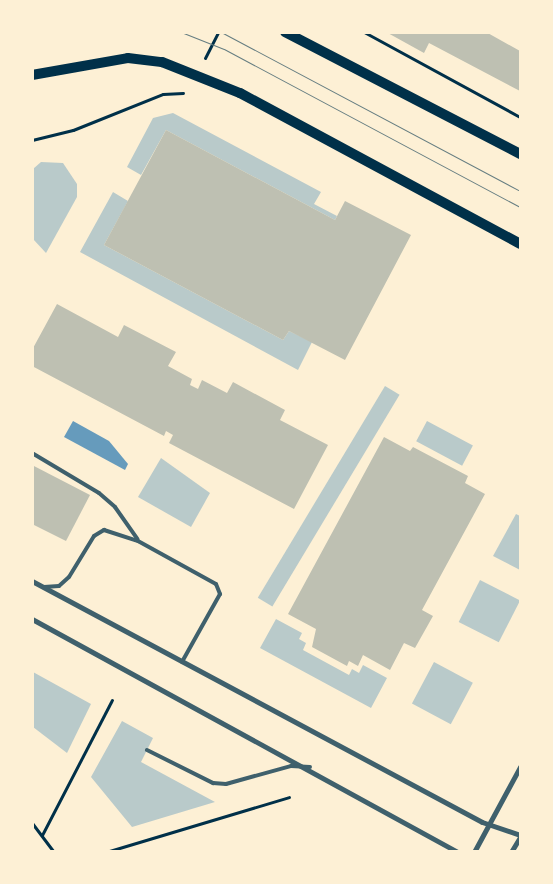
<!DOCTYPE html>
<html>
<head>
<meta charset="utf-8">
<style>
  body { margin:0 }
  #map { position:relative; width:553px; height:884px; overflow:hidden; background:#fdf0d5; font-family:Karla,sans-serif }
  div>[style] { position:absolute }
  .green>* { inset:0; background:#b9caca; transform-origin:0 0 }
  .water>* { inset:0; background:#669bbc }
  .building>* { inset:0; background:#bec0b2 }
  .path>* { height:3px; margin:-1.5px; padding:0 1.5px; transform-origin:1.5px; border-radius:1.5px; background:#003049 }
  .service>* { height:4px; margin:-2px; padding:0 2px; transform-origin:2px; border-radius:2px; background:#3f606c }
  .minor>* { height:5px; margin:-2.5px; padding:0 2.5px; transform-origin:2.5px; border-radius:2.5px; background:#3f606c }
  .secondary>* { height:10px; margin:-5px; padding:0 5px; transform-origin:5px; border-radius:5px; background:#003049 }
  .tram>* { height:1px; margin:-0.5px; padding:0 0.5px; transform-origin:0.5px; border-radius:0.5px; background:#657d81 }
  span { translate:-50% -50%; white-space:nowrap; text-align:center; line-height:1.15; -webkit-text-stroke:4.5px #fdf0d5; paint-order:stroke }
  .frame { position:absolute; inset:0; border:34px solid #fdf0d5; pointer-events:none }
</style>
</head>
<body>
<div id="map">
  <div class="green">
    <i style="clip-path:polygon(173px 113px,321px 192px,314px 204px,337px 216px,335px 220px,166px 130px,141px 175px,127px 167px,153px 118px)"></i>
    <i style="clip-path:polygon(41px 162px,63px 163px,77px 184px,77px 197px,46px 253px,33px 239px,33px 169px)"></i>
    <i style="clip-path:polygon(113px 192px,128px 201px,104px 245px,283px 340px,289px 331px,312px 342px,298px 370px,80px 252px)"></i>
    <i style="left:385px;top:386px;width:17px;height:247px;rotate:31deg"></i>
    <i style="left:427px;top:421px;width:52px;height:23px;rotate:28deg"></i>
    <i style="clip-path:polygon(161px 458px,210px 493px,191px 527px,138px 497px)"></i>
    <i style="clip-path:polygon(516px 514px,520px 516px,520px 570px,493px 556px)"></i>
    <i style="left:480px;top:580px;width:45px;height:47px;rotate:27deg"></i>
    <i style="clip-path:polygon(276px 619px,302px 633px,299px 639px,306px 643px,303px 650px,349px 675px,352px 669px,359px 673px,363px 665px,387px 678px,371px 708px,260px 648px)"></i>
    <i style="left:434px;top:662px;width:44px;height:47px;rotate:28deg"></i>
    <i style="clip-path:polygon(33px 672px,91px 704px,67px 753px,33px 727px)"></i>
    <i style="clip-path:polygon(122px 721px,153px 738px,141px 762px,215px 802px,132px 827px,91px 777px)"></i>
  </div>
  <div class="water">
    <i style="clip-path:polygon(73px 421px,109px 441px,128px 464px,125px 470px,64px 437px)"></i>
  </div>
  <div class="building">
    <i style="clip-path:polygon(386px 32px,486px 32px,520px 51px,520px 91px,429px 43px,424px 53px)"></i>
    <i style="clip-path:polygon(166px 130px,335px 220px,345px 201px,411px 235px,345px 360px,289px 331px,283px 340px,104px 245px)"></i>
    <i style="clip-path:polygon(57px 304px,118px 337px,124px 325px,176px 352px,168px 366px,192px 379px,190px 385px,198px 389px,202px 380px,227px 393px,233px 382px,285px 410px,280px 420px,328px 445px,294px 509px,169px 443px,173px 435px,166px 431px,164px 436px,32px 366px,32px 350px)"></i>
    <i style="clip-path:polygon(384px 437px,410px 451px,413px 447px,468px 476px,465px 483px,485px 494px,422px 610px,433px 616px,415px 648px,404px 643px,390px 670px,363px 655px,358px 666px,349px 661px,347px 666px,312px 647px,316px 629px,288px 614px)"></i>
    <i style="clip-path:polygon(32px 465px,90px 495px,66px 541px,32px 524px)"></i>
  </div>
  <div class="path">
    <i style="left:364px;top:32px;width:178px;rotate:28.6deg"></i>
    <i style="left:205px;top:58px;width:29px;rotate:-63deg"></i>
    <i style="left:32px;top:140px;width:42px;rotate:-13.7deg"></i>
    <i style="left:73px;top:130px;width:97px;rotate:-21.8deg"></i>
    <i style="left:163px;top:94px;width:20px;rotate:-3deg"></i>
    <i style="left:32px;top:823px;width:36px;rotate:53deg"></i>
    <i style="left:42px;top:835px;width:152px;rotate:-62.6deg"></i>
    <i style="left:106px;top:852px;width:191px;rotate:-16.7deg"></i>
  </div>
  <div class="service">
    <i style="left:32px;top:453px;width:78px;rotate:30.8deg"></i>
    <i style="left:99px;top:493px;width:21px;rotate:41deg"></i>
    <i style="left:115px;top:507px;width:39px;rotate:55deg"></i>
    <i style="left:44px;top:587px;width:15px;rotate:-4deg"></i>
    <i style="left:59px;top:586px;width:13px;rotate:-42deg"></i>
    <i style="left:69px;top:577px;width:48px;rotate:-58.6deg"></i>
    <i style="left:94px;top:536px;width:12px;rotate:-31deg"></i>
    <i style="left:104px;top:530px;width:36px;rotate:18deg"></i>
    <i style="left:138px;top:541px;width:89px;rotate:28.9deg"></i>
    <i style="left:216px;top:584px;width:11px;rotate:68deg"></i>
    <i style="left:220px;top:594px;width:78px;rotate:119.2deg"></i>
    <i style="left:147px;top:750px;width:74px;rotate:26.6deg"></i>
    <i style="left:213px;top:783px;width:13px;rotate:4deg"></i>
    <i style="left:226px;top:784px;width:67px;rotate:-15.5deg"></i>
    <i style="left:291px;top:766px;width:19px;rotate:3deg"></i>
  </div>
  <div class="minor">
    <i style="left:32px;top:581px;width:510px;rotate:28.17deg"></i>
    <i style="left:482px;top:822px;width:40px;rotate:18.9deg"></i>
    <i style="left:32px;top:619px;width:486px;rotate:28.7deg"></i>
    <i style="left:474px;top:852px;width:97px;rotate:-61.6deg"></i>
    <i style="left:511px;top:852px;width:17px;rotate:-59deg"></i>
  </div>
  <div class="secondary">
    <i style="left:285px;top:32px;width:265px;rotate:27.4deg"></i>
    <i style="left:32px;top:75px;width:97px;rotate:-10deg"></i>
    <i style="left:128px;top:58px;width:34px;rotate:7deg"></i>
    <i style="left:162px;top:62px;width:84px;rotate:21.7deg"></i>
    <i style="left:240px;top:93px;width:318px;rotate:28.3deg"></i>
  </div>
  <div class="tram">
    <i style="left:181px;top:32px;width:46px;rotate:21.6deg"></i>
    <i style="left:224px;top:49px;width:336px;rotate:28.1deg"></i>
    <i style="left:221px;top:32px;width:339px;rotate:28deg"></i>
  </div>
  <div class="frame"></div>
</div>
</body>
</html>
